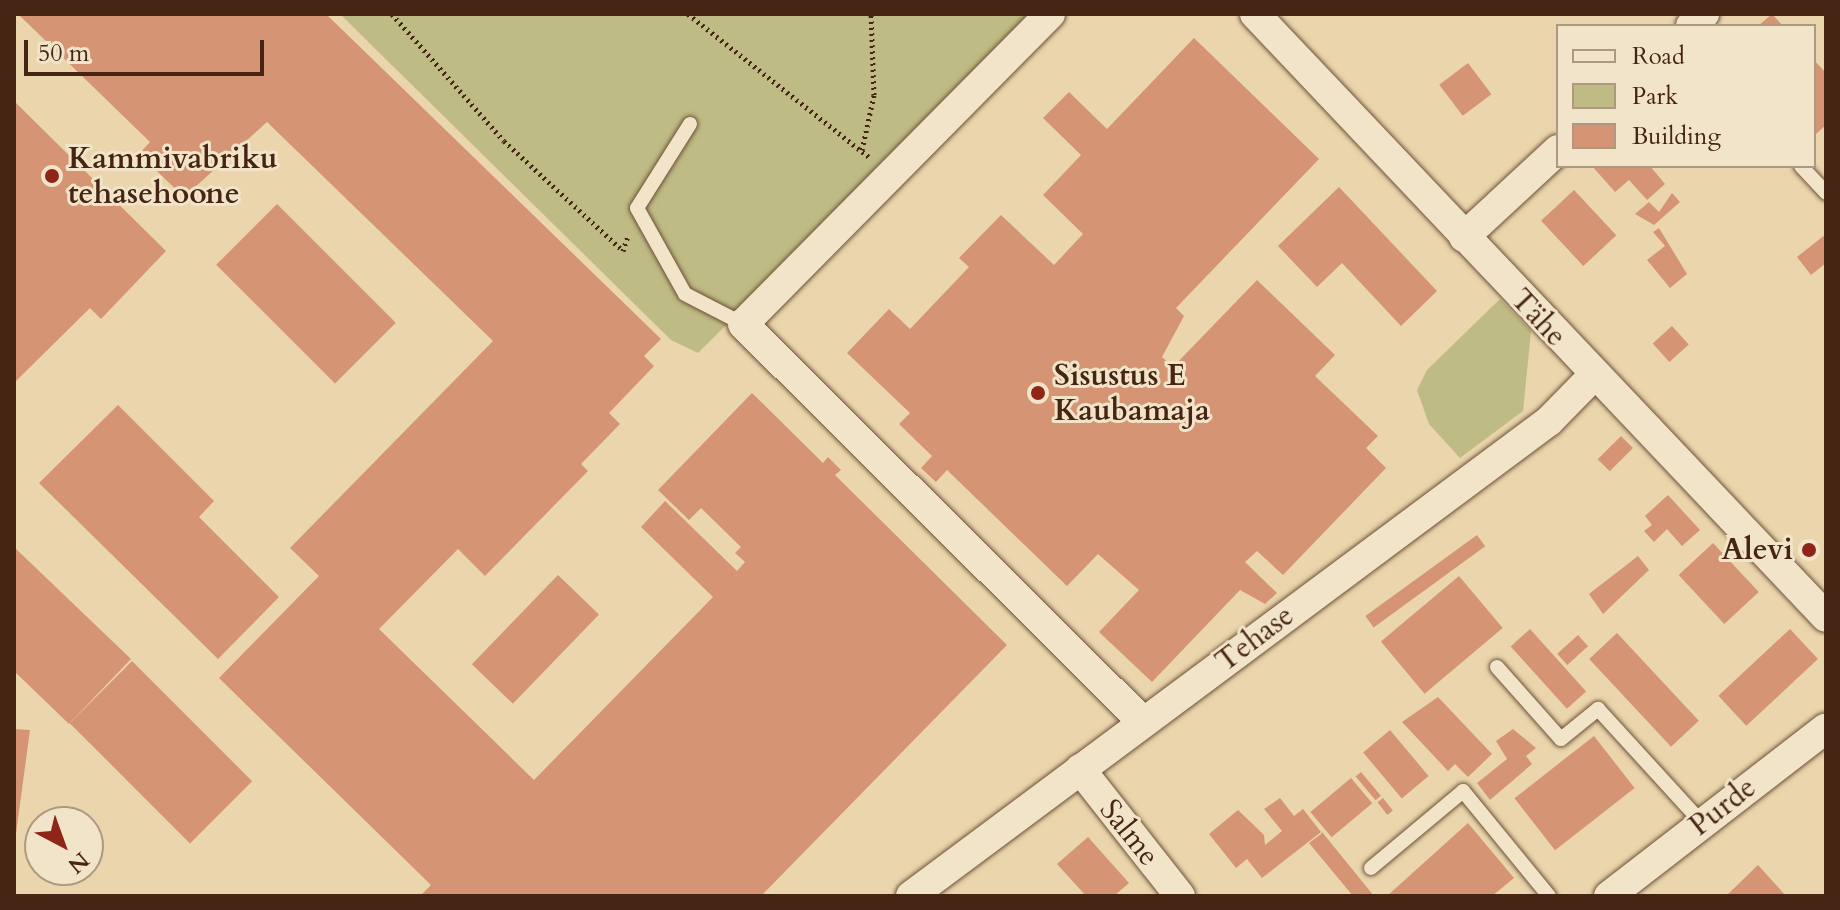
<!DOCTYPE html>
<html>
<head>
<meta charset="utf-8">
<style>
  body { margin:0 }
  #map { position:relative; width:1840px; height:910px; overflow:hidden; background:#ead5ac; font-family:Cardo,serif }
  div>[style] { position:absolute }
  .green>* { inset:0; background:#bebb84 }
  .building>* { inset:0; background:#d59575; transform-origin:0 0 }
  .path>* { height:5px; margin-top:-2.5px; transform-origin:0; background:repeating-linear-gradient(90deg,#462514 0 2px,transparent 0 6px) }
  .roads { filter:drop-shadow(0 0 2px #6f513a) drop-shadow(0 0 2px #6f513a) }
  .lane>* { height:14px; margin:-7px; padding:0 7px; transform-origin:7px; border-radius:7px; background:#f1e4c9 }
  .street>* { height:30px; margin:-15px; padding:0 15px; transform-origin:15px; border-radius:15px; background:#f1e4c9 }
  .dots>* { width:22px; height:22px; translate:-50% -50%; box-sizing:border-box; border:4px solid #f1e4c9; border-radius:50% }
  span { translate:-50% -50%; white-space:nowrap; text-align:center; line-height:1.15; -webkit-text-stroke:6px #f1e4c9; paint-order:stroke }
  .poi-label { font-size:30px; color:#462514; font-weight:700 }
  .left { translate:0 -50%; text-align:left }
  .right { translate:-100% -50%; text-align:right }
  .street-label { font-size:30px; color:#462514 }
  .frame { position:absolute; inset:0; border:16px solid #462514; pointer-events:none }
  .legend { position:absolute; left:1556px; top:24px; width:260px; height:144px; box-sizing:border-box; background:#f1e4c9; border:2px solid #ad9881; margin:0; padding:10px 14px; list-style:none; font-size:24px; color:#462514 }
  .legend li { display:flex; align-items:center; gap:16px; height:40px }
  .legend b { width:40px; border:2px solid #ad9881 }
  .north { position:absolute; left:24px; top:806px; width:80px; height:80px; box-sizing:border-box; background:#f1e4c9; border:2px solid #ad9881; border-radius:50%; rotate:139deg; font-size:22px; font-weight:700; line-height:32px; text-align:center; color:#462514 }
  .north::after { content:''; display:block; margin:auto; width:28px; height:36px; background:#8f2418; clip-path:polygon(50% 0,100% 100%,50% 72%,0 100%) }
  .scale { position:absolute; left:24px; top:40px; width:240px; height:36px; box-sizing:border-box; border:4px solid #462514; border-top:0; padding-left:10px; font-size:24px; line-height:28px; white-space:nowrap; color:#462514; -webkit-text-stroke:6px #f1e4c9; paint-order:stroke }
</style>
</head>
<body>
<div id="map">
  <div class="green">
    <i style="clip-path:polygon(340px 14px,1038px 14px,698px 353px,671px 340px)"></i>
    <i style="clip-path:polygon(1500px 299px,1531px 331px,1523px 411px,1460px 458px,1429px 424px,1417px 390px,1427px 370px)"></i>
  </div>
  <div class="building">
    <i style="clip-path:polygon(18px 14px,326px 14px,661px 339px,644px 356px,654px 366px,609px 413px,620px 424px,581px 464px,588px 471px,485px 576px,458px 549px,379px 629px,534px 780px,713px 597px,641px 527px,665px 501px,737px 571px,745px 562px,735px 553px,741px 547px,701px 508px,689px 520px,658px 490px,752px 393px,823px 463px,828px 457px,841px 470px,835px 475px,1007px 645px,761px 896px,420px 896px,431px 885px,219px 678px,319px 576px,290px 548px,493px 341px,267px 122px,184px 197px,139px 154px,150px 142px)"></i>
    <i style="clip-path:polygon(1772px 14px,1783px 26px,1758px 26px)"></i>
    <i style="clip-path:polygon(1194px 38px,1319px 159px,1176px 308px,1184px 316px,1162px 357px,1173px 367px,1257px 280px,1335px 355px,1315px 376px,1378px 436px,1366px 448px,1386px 468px,1283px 575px,1257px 551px,1245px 562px,1277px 593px,1265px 604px,1240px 590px,1152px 682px,1099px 632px,1139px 590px,1098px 554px,1067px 586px,947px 470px,936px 482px,921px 468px,932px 456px,899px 424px,910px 413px,847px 353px,889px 309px,910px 329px,969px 267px,959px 258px,1001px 215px,1054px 265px,1083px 234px,1043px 195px,1081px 155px,1043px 118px,1069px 92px,1107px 129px)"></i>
    <i style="clip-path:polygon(1814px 60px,1826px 73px,1826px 125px,1816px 134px)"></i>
    <i style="left:1468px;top:63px;width:39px;height:36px;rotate:53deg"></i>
    <i style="clip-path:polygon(14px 101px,166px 251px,101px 319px,90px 308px,14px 383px)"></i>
    <i style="clip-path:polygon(1592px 166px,1650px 166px,1665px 184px,1647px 200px,1629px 180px,1615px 192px)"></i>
    <i style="clip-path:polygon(1339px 187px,1437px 291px,1401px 326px,1342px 263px,1317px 287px,1278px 246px)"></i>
    <i style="left:1574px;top:190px;width:62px;height:45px;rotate:47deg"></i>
    <i style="clip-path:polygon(1672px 193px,1680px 202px,1654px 225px,1635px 214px,1649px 202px,1659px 212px)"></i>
    <i style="left:277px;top:204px;width:168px;height:86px;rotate:45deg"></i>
    <i style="clip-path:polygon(1659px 228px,1687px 274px,1670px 288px,1647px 260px,1665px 246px,1653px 232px)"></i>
    <i style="clip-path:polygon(1826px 234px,1826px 263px,1811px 275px,1797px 257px)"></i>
    <i style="left:1672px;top:326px;width:25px;height:26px;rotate:48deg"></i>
    <i style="clip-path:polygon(118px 405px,214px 501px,199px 517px,279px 597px,218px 659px,39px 483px)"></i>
    <i style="left:1621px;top:436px;width:17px;height:33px;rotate:45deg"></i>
    <i style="clip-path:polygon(1668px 495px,1700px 530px,1682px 546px,1667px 529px,1654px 542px,1644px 531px,1652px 525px,1645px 516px)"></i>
    <i style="left:1477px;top:535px;width:14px;height:138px;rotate:54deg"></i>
    <i style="left:1713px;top:543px;width:67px;height:47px;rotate:47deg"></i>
    <i style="clip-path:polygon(14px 547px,131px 659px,69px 724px,14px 671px)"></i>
    <i style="clip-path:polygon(1638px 556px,1649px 570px,1603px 614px,1589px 594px)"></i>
    <i style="left:558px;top:575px;width:57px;height:124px;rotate:44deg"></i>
    <i style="left:1459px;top:576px;width:68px;height:102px;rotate:50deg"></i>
    <i style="left:1530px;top:629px;width:84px;height:26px;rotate:48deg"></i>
    <i style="left:1790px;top:629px;width:41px;height:98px;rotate:47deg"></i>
    <i style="left:1617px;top:633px;width:120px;height:38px;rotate:47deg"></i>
    <i style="left:1578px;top:635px;width:15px;height:28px;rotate:48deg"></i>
    <i style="left:132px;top:661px;width:170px;height:88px;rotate:45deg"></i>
    <i style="clip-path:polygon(1438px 697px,1492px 754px,1468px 777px,1455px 764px,1448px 771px,1402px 722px)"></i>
    <i style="clip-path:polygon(14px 729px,30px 730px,15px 841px,14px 841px)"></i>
    <i style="clip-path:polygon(1513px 729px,1536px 748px,1526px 756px,1532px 764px,1490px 800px,1477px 783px,1507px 759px,1496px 741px)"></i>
    <i style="left:1390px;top:730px;width:60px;height:35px;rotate:50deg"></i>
    <i style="left:1594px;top:736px;width:66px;height:101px;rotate:52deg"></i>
    <i style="left:1361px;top:772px;width:31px;height:7px;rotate:50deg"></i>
    <i style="left:1351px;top:778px;width:33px;height:53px;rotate:50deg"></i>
    <i style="clip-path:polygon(1280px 798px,1294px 816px,1303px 809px,1321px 832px,1262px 878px,1247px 859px,1236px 868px,1209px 834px,1238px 810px,1264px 835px,1265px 845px,1282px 831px,1264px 809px)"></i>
    <i style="left:1383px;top:798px;width:16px;height:7px;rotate:52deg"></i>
    <i style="clip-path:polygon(1468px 823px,1514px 878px,1492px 896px,1387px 896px)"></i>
    <i style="clip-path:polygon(1321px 834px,1322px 832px,1374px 896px,1353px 896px,1309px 843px)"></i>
    <i style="clip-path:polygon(1088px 837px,1129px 883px,1114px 896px,1086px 896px,1057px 864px)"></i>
    <i style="clip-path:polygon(1758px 865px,1786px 896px,1726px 896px)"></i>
  </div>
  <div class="path">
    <i style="left:392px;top:14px;width:169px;rotate:48.6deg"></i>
    <i style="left:504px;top:141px;width:162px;rotate:42.7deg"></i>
    <i style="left:623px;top:251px;width:16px;rotate:-72deg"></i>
    <i style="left:688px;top:14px;width:231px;rotate:38.3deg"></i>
    <i style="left:862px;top:150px;width:56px;rotate:-77.7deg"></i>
    <i style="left:874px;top:95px;width:81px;rotate:-92.1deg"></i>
  </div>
  <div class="roads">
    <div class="lane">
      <i style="left:690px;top:124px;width:99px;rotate:122.2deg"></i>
      <i style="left:637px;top:208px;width:98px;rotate:60.8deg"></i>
      <i style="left:685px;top:294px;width:65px;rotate:27.3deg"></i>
      <i style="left:1801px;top:166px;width:37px;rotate:47deg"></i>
      <i style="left:1497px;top:667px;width:96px;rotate:48.4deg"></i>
      <i style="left:1561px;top:739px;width:48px;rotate:-39deg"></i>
      <i style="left:1598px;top:709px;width:154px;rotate:47.6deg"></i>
      <i style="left:1371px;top:868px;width:120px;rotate:-39.9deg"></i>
      <i style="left:1463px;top:791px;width:136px;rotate:50.7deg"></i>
    </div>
    <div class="street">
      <i style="left:1050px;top:14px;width:436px;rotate:134.7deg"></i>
      <i style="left:743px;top:324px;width:564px;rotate:44.86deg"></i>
      <i style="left:1255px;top:14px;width:830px;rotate:46.56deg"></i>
      <i style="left:1691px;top:26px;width:18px;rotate:-43deg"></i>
      <i style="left:1464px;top:237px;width:128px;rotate:-42.8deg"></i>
      <i style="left:1080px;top:769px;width:162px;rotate:51.8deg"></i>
      <i style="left:911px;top:896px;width:795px;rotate:-36.67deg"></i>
      <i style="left:1549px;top:421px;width:63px;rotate:-45.6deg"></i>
      <i style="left:1609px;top:896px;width:274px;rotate:-37.7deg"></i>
    </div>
  </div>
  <div class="dots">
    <i style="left:52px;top:176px;background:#8f2418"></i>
    <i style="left:1038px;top:393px;background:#8f2418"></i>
    <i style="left:1809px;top:550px;background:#8f2418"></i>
  </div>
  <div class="poi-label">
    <span class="left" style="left:68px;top:176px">Kammivabriku<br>tehasehoone</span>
    <span class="left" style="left:1054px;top:393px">Sisustus E<br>Kaubamaja</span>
    <span class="right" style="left:1793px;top:550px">Alevi</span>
  </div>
  <div class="street-label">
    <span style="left:1538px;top:318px;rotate:47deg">Tähe</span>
    <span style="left:1255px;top:639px;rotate:-37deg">Tehase</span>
    <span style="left:1723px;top:807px;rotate:-38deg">Purde</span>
    <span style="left:1129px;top:833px;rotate:51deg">Salme</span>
  </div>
  <div class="frame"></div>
  <ul class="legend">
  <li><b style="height:10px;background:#f1e4c9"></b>Road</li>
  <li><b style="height:22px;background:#bebb84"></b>Park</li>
  <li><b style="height:22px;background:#d59575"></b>Building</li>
  </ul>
  <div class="north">N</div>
  <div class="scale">50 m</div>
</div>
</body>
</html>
